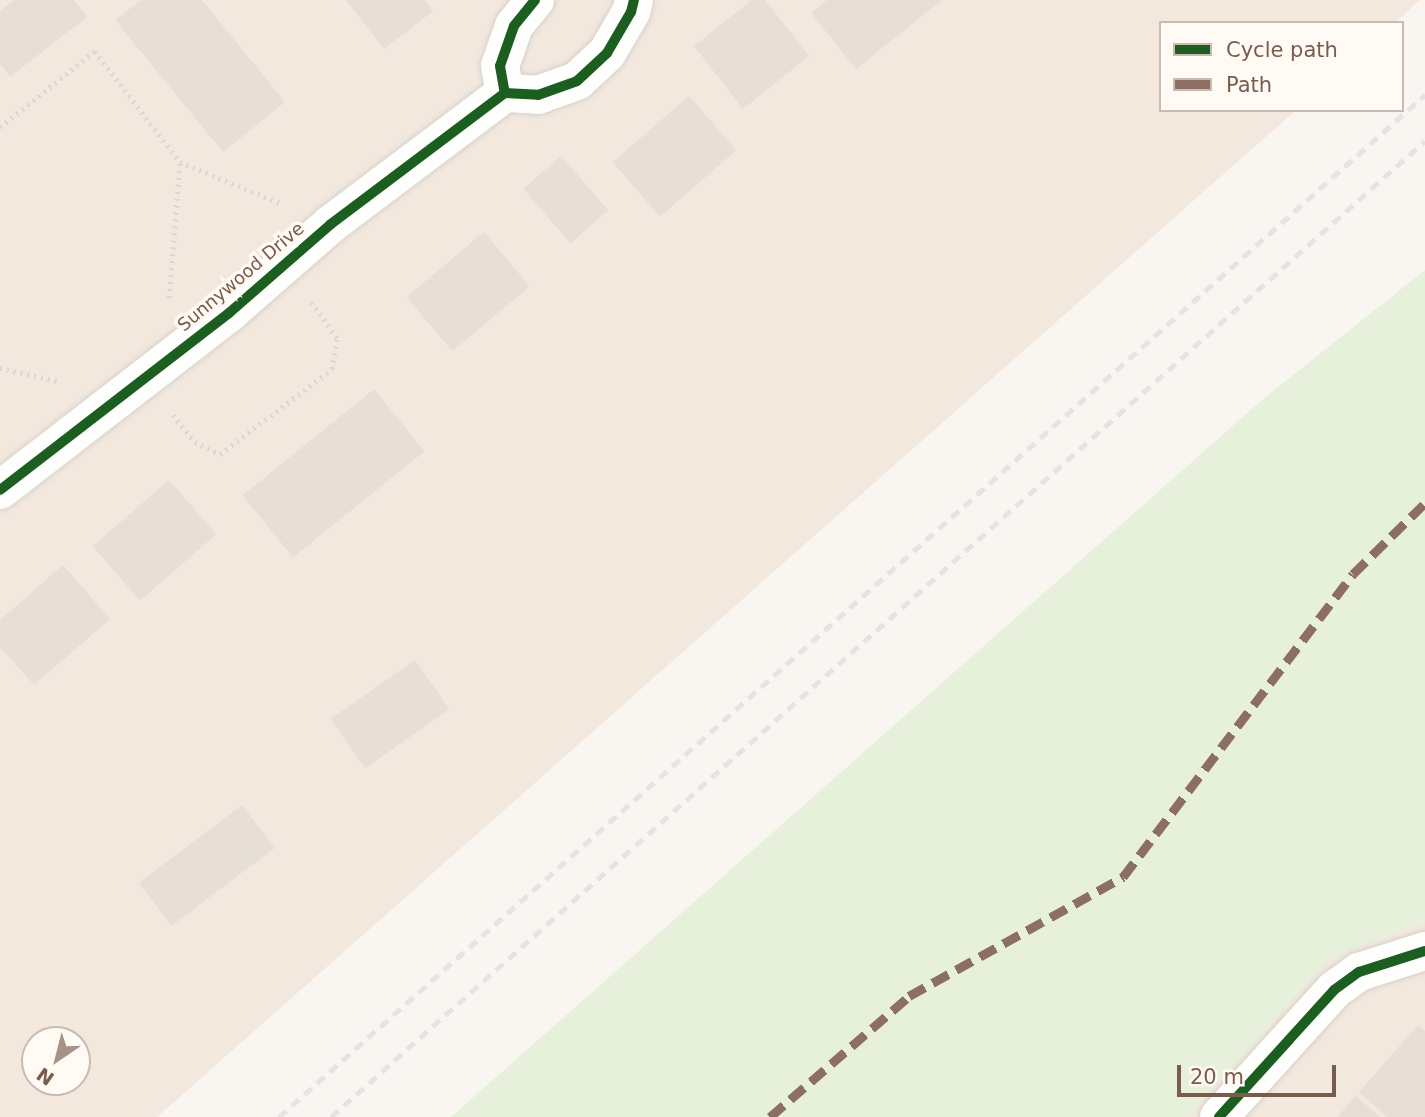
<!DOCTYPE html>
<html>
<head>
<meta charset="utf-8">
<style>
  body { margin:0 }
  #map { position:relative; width:1425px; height:1117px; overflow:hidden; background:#f9f5f0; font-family:"DejaVu Sans",sans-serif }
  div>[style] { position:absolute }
  .residential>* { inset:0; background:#f2e8de }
  .green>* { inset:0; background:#e7f0db }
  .building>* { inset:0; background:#e6ded7; transform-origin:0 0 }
  .path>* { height:4.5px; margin-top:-2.25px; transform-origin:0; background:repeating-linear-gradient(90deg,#dcd5d0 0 2px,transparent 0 7px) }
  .roads { filter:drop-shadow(0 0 2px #d7d1cb) drop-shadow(0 0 2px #d7d1cb) }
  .minor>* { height:38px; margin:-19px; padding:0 19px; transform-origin:19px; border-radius:19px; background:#fefefd }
  .rail>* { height:5px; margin-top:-2.5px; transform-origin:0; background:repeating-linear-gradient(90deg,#e6e3e7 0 10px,transparent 0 17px) }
  .quiet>* { height:9px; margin-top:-4.5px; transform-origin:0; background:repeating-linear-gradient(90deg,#8d6e63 0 18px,transparent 0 27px) }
  .cycleway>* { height:10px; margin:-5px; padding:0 5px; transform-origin:5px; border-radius:5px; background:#1b5e20 }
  span { translate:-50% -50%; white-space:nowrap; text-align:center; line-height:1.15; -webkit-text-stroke:7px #fffaf3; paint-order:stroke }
  .street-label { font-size:18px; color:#7a5c4d }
  .legend { position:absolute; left:1159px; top:21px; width:245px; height:91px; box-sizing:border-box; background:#fffaf3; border:2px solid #cabbb1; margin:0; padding:9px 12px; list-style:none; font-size:21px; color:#7a5c4d }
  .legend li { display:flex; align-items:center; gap:14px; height:35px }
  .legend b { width:35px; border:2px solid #cabbb1 }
  .north { position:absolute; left:21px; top:1026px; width:70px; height:70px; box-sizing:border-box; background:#fffaf3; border:2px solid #cabbb1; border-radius:50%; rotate:215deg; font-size:19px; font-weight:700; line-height:28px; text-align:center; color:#7a5c4d }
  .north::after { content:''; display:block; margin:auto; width:24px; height:32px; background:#a69286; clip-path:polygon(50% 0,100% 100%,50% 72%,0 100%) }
  .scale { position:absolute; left:1177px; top:1065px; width:159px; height:32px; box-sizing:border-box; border:4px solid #7a5c4d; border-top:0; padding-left:9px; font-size:21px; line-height:24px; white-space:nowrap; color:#7a5c4d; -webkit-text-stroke:5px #fffaf3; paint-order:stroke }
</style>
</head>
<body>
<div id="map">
  <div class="residential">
    <i style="clip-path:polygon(evenodd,0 0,1420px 0,1395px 23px,1161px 23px,1161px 110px,1296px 110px,157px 1117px,0 1117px,0 0,35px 1040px,77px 1040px,77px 1082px,35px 1082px,35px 1040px)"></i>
    <i style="clip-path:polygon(1425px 838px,1425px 1117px,1165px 1117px)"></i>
  </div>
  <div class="green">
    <i style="clip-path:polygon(1425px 270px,1425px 922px,1330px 958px,1189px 1117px,451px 1117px,1262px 400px)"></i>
  </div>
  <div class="building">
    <i style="clip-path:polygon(14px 0,74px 0,87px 17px,10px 77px,0 64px,0 11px)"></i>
    <i style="clip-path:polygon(141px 0,202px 0,285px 102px,223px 152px,115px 20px)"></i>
    <i style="clip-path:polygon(346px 0,425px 0,433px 11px,384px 49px)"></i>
    <i style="clip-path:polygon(752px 0,765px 0,809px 56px,743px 109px,694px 46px)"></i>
    <i style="clip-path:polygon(827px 0,942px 0,856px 69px,811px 13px)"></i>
    <i style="left:689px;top:96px;width:72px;height:101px;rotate:49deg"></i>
    <i style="left:561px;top:156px;width:72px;height:50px;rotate:49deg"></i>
    <i style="left:484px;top:232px;width:71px;height:101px;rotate:50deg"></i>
    <i style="left:374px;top:389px;width:80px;height:169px;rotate:51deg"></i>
    <i style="left:169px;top:480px;width:72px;height:101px;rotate:49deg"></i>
    <i style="clip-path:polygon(63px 565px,110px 619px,34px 685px,0 647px,0 620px)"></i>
    <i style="left:415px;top:660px;width:60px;height:103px;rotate:55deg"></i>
    <i style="left:242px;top:805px;width:54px;height:129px;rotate:53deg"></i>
    <i style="clip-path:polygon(1418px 1025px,1425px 1031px,1425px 1117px,1387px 1117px,1359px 1092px)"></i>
    <i style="clip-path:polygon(1356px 1096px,1380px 1117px,1337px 1117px)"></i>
  </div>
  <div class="path">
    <i style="left:0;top:127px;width:122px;rotate:-38.7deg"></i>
    <i style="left:95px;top:51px;width:140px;rotate:52.6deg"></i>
    <i style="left:169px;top:298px;width:136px;rotate:-85.4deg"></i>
    <i style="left:180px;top:162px;width:110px;rotate:22.4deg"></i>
    <i style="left:0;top:368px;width:63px;rotate:12.9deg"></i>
    <i style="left:173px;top:415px;width:35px;rotate:51deg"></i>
    <i style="left:195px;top:442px;width:28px;rotate:26deg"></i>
    <i style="left:220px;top:454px;width:141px;rotate:-37.2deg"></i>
    <i style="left:332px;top:369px;width:31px;rotate:-81deg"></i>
    <i style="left:337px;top:338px;width:44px;rotate:-125.8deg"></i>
  </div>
  <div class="roads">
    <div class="minor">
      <i style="left:535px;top:0;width:33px;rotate:129deg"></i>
      <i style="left:514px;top:26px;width:42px;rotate:109.3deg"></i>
      <i style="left:500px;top:66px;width:27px;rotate:80deg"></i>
      <i style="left:505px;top:93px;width:33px;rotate:3deg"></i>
      <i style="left:538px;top:95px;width:41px;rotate:-19.7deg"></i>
      <i style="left:577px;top:81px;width:41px;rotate:-43deg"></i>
      <i style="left:607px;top:53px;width:48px;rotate:-59.7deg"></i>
      <i style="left:631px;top:12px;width:12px;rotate:-76deg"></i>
      <i style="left:0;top:490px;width:289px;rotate:-37.7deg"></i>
      <i style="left:229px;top:313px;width:135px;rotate:-41.1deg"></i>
      <i style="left:331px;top:224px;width:218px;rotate:-37deg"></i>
      <i style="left:1219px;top:1117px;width:171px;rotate:-47.8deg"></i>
      <i style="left:1334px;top:990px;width:31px;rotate:-36deg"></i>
      <i style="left:1359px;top:972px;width:69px;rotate:-17.7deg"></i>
    </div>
  </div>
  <div class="rail">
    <i style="left:279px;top:1117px;width:1536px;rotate:-41.73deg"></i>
    <i style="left:331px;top:1117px;width:1466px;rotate:-41.74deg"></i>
  </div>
  <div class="quiet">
    <i style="left:770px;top:1117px;width:184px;rotate:-41deg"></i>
    <i style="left:909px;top:996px;width:245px;rotate:-29.1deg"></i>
    <i style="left:1123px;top:877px;width:380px;rotate:-52.8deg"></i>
    <i style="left:1353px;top:574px;width:101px;rotate:-44.6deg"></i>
  </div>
  <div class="cycleway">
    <i style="left:535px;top:0;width:33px;rotate:129deg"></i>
    <i style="left:514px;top:26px;width:42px;rotate:109.3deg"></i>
    <i style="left:500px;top:66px;width:27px;rotate:80deg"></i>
    <i style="left:505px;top:93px;width:33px;rotate:3deg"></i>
    <i style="left:538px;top:95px;width:41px;rotate:-19.7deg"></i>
    <i style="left:577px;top:81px;width:41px;rotate:-43deg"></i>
    <i style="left:607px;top:53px;width:48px;rotate:-59.7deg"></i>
    <i style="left:631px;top:12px;width:12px;rotate:-76deg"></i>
    <i style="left:0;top:490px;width:289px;rotate:-37.7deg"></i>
    <i style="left:229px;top:313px;width:135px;rotate:-41.1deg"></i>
    <i style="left:331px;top:224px;width:218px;rotate:-37deg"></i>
    <i style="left:1219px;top:1117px;width:171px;rotate:-47.8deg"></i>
    <i style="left:1334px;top:990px;width:31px;rotate:-36deg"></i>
    <i style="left:1359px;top:972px;width:69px;rotate:-17.7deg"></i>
  </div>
  <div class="street-label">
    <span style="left:241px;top:277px;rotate:-40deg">Sunnywood Drive</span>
  </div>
  <ul class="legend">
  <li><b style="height:9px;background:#1b5e20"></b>Cycle path</li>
  <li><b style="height:9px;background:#8d6e63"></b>Path</li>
  </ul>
  <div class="north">N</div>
  <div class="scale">20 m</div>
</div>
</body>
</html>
